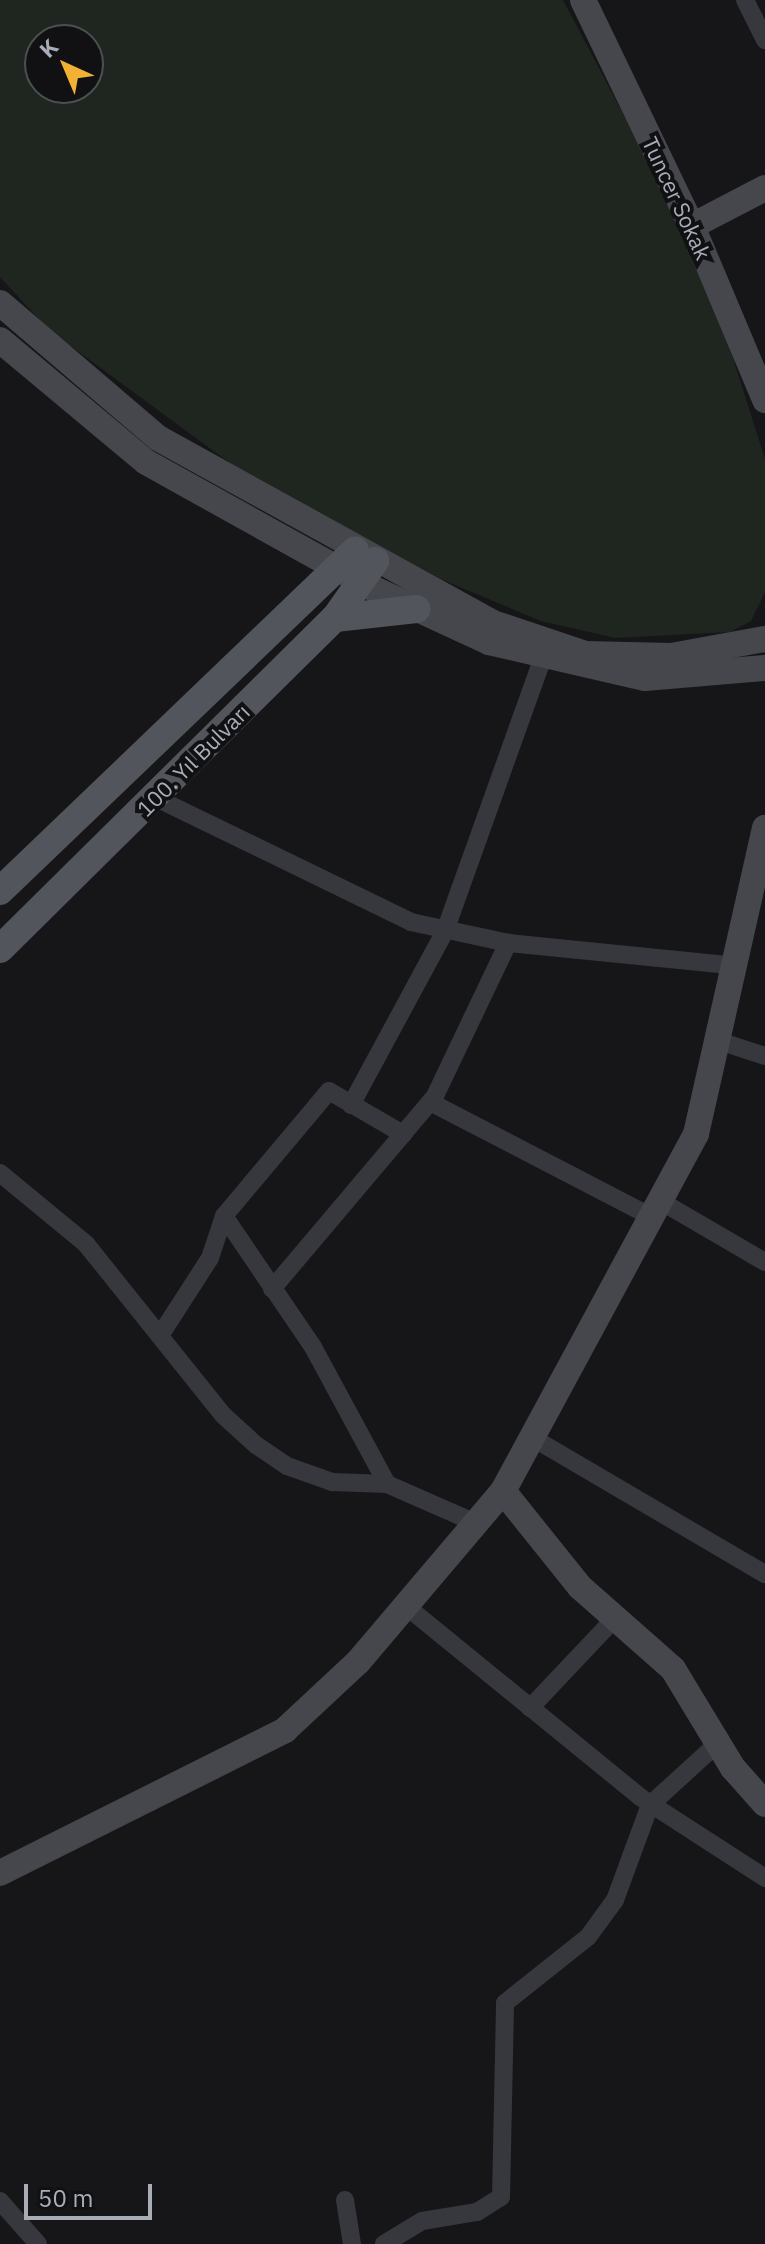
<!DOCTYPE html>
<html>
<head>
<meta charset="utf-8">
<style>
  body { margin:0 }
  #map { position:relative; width:765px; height:2244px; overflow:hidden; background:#161618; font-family:"IBM Plex Sans",sans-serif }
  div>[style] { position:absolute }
  .green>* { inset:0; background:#1e261f }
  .street>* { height:18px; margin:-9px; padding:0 9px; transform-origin:9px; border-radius:9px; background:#37383d }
  .secondary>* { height:26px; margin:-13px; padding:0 13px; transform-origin:13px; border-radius:13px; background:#45474d }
  .primary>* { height:28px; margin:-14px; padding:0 14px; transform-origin:14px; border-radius:14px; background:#53555c }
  span { translate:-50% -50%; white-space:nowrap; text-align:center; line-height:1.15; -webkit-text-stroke:8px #111113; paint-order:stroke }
  .street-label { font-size:22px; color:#a8adb8 }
  .north { position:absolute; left:24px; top:24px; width:80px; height:80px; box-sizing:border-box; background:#111113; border:2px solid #4d4f55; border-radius:50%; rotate:316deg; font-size:22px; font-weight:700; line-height:32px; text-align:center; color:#a8adb8 }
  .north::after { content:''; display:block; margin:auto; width:28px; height:36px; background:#f2b134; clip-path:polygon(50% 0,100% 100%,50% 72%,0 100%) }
  .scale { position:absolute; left:24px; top:2184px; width:128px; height:36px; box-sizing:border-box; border:4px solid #a8adb8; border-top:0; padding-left:10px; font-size:24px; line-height:28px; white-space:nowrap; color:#a8adb8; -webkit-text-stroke:6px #111113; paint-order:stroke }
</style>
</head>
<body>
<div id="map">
  <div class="green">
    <i style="clip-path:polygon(evenodd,0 0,563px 0,704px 267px,765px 459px,765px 592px,751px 621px,730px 632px,615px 638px,541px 621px,443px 580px,238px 469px,49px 330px,0 277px,0 0,40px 40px,88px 40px,88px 88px,40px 88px,40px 40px)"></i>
  </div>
  <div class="street">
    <i style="left:745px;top:0;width:45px;rotate:63.4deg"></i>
    <i style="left:156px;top:798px;width:284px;rotate:25.9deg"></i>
    <i style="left:411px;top:922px;width:99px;rotate:12.2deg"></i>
    <i style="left:508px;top:943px;width:230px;rotate:5.7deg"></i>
    <i style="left:722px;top:1042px;width:45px;rotate:18deg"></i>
    <i style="left:430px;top:1102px;width:252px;rotate:27.4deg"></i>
    <i style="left:351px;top:1105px;width:198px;rotate:-61.6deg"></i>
    <i style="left:445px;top:931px;width:288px;rotate:-70.3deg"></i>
    <i style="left:0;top:1173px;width:112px;rotate:39.5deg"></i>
    <i style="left:86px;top:1244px;width:219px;rotate:51.3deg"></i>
    <i style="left:223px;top:1415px;width:45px;rotate:42.3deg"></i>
    <i style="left:256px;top:1445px;width:37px;rotate:34deg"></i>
    <i style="left:287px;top:1466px;width:48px;rotate:19.6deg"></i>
    <i style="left:332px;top:1482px;width:55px;rotate:2.1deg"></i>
    <i style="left:387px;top:1484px;width:97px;rotate:23.7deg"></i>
    <i style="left:662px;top:1202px;width:119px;rotate:30.2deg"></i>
    <i style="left:224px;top:1216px;width:158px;rotate:55.8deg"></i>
    <i style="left:313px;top:1347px;width:156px;rotate:61.6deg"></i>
    <i style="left:272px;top:1289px;width:253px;rotate:-49.8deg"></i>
    <i style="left:435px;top:1096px;width:170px;rotate:-64.5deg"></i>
    <i style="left:161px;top:1334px;width:90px;rotate:-57.2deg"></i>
    <i style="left:210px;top:1258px;width:44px;rotate:-71.6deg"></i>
    <i style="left:224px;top:1216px;width:163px;rotate:-50deg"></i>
    <i style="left:329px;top:1091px;width:86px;rotate:30.2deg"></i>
    <i style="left:533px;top:1438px;width:269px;rotate:30.4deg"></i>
    <i style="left:406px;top:1606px;width:302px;rotate:39.2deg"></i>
    <i style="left:640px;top:1797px;width:149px;rotate:32.9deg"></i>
    <i style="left:530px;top:1708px;width:124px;rotate:-46.6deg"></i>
    <i style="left:345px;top:2200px;width:45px;rotate:81deg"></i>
    <i style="left:0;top:2201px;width:57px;rotate:48.5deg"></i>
    <i style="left:384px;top:2244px;width:44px;rotate:-31.2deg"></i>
    <i style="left:422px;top:2221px;width:56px;rotate:-9.3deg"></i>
    <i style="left:477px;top:2212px;width:28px;rotate:-32deg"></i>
    <i style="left:501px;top:2197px;width:194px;rotate:-88.8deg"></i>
    <i style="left:505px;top:2003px;width:106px;rotate:-38.5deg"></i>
    <i style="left:588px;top:1937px;width:46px;rotate:-53.9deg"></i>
    <i style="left:615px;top:1900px;width:101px;rotate:-69.8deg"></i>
    <i style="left:650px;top:1805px;width:93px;rotate:-42.4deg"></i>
  </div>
  <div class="secondary">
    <i style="left:583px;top:0;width:251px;rotate:64.3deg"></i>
    <i style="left:692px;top:226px;width:189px;rotate:67.2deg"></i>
    <i style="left:692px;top:226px;width:82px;rotate:-27.5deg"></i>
    <i style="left:0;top:303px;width:208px;rotate:40.5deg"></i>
    <i style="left:158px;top:438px;width:383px;rotate:28.9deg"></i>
    <i style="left:493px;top:623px;width:97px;rotate:18.6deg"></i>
    <i style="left:585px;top:654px;width:86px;rotate:1.3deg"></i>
    <i style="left:671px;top:656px;width:96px;rotate:-10.3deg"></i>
    <i style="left:0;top:340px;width:190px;rotate:39.9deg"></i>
    <i style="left:146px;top:462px;width:261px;rotate:29.1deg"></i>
    <i style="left:374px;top:589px;width:127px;rotate:24.7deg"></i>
    <i style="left:489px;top:642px;width:160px;rotate:13deg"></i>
    <i style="left:645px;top:678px;width:120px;rotate:-4.8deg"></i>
    <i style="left:503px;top:1491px;width:123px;rotate:51.3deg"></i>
    <i style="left:580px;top:1587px;width:124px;rotate:41.4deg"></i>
    <i style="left:673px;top:1669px;width:116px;rotate:58.8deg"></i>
    <i style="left:733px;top:1768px;width:48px;rotate:48.4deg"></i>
    <i style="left:0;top:1873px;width:319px;rotate:-26.6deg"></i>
    <i style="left:285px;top:1730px;width:100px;rotate:-43deg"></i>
    <i style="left:358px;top:1662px;width:224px;rotate:-49.7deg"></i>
    <i style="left:503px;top:1491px;width:406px;rotate:-61.6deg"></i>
    <i style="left:696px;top:1134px;width:314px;rotate:-77.3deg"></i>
  </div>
  <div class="primary">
    <i style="left:335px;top:618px;width:82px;rotate:-6.3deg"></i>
    <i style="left:0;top:891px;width:492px;rotate:-43.8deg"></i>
    <i style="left:0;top:949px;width:471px;rotate:-44.7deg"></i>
    <i style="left:335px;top:618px;width:70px;rotate:-54.9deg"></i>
  </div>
  <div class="street-label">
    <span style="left:677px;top:198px;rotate:65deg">Tuncer Sokak</span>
    <span style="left:193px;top:760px;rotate:-45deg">100. Yıl Bulvarı</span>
  </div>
  <div class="north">K</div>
  <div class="scale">50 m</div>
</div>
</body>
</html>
